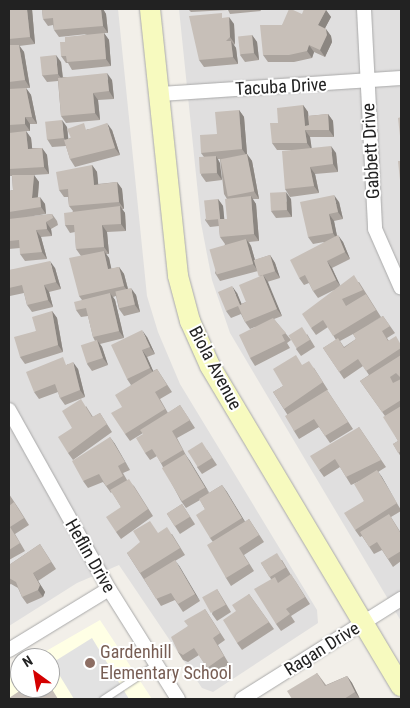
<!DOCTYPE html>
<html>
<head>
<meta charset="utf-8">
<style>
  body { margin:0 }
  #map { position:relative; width:410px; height:708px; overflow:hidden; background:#f2efe9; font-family:"Roboto Condensed",sans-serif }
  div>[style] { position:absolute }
  .residential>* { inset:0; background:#e0dfdf }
  .education>* { inset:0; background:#ffffe5 }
  .parking>* { inset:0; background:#e2e2e2 }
  .roads { filter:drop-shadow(0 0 1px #a9a9a9) drop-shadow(0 0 1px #a9a9a9) }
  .lane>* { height:7px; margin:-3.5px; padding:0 3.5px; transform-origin:3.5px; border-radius:3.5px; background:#fff }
  .street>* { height:14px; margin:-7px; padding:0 7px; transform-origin:7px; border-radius:7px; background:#fff }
  .secondary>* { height:20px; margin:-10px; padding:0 10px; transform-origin:10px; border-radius:10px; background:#f7fabf }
  .wall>* { inset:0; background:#aba49e; transform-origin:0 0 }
  .shaded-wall>* { inset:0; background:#8b8681 }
  .building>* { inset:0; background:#c7bfb8; transform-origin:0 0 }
  .dots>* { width:14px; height:14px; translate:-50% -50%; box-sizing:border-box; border:2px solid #fff; border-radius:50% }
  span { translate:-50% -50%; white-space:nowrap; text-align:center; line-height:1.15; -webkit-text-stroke:4px #fff; paint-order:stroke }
  .street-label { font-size:18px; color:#222 }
  .education-label { font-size:18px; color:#785e54 }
  .left { translate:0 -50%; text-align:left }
  .frame { position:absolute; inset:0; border:10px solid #222; pointer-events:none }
  .north { position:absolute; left:10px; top:648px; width:50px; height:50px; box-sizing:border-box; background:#fff; border:1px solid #a7a7a7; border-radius:50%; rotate:328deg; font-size:14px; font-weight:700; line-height:20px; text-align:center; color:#222 }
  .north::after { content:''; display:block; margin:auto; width:18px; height:22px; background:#d40000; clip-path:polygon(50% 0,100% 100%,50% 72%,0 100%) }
</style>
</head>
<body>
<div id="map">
  <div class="residential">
    <i style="clip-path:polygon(9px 9px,118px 9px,147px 296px,158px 332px,180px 384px,317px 610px,318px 623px,213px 692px,202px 688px,119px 565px,77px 583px,9px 626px)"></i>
    <i style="clip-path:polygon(179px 9px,401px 9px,401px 621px,230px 333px,212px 280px,201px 223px)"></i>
  </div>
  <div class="education">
    <i style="clip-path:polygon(100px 620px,152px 699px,9px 699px,9px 674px,20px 667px,20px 688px,50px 688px,50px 658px,34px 658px)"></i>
  </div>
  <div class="parking">
    <i style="clip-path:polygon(92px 638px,129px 699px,74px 699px,52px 663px)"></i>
  </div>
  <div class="roads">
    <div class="lane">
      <i style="left:103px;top:699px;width:64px;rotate:-33.4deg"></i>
    </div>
    <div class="street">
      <i style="left:364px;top:9px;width:220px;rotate:87.1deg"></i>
      <i style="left:375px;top:229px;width:64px;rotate:66.2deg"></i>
      <i style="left:160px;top:94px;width:242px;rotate:-3.8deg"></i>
      <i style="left:9px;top:410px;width:205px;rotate:60.8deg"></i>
      <i style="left:109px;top:589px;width:130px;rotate:57.9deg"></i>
      <i style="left:9px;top:650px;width:117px;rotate:-31.4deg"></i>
      <i style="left:242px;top:699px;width:188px;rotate:-32.2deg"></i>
    </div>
    <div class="secondary">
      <i style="left:150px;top:9px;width:268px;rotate:84deg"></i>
      <i style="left:178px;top:276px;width:47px;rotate:75.1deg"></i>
      <i style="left:190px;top:321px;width:49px;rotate:66deg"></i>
      <i style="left:210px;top:366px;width:373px;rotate:59.2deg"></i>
    </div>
  </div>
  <div class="wall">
    <i style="clip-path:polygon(9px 9px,32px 9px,35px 44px,19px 46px,24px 52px,30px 88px,26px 88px,31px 95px,37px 124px,30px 124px,30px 131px,26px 131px,31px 138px,32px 148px,42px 148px,47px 155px,49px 174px,34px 175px,39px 182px,38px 197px,45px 204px,46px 214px,27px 217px,52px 214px,57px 221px,58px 225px,51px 229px,52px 236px,41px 237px,47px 259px,25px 261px,20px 254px,20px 248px,9px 249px,9px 191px,13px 190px,12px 176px,10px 176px,9px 174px)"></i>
    <i style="clip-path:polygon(42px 9px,103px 9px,106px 14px,108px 33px,104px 33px,109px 40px,111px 66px,72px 70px,68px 63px,66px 63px,61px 56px,65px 42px,87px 34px,59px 37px,54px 30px,53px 25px,48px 26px,43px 19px)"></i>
    <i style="clip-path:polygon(188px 9px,260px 9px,261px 11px,230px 14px,228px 10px,191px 12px)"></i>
    <i style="clip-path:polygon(326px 10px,331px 17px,325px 28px,331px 36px,332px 42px,325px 57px,314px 52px,312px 58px,294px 62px,268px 62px,263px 55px,282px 25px,302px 14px)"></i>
    <i style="clip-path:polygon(225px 18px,234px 24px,235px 44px,234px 45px,236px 48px,238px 64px,204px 67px,199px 60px)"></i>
    <i style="clip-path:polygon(252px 35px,257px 42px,259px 60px,245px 62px,240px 55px)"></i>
    <i style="clip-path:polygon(61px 62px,63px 77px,112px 80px,114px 99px,98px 100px,100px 120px,66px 123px,61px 116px,58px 81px,47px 82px,42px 75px)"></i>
    <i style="clip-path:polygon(303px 105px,308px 112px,308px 116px,328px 114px,333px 121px,334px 137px,310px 137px,311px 148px,336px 153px,338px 172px,315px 174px,319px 193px,290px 197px,285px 189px,291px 150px,277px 150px,272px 143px,278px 123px)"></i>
    <i style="clip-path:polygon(239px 110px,244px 117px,247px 154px,252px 161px,259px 199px,252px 199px,256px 204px,259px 241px,249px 242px,251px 246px,255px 260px,270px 255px,275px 263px,280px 278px,267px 282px,282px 316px,274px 319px,291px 340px,287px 343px,290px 348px,255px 366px,250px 358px,255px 327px,250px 329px,245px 322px,241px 314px,231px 318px,226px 311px,237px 293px,241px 304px,246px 302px,260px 276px,258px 271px,220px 281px,215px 273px,225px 244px,220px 237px,219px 226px,210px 227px,205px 220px,218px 199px,223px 206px,224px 219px,227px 219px,227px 199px,224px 194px,220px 159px,218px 159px,222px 180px,206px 182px,201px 175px,204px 157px,201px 153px,217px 134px)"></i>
    <i style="clip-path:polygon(67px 127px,68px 139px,88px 129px,112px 130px,120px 155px,75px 167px,70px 159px,66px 146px,52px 147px,47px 139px)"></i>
    <i style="clip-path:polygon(92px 165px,97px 172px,98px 184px,117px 182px,122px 189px,124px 209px,122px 209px,125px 213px,126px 231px,107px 232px,109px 254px,106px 254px,109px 258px,111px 269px,119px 267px,124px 274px,128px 289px,136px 295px,140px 312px,124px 316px,119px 309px,116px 296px,113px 297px,115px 300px,124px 338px,100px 344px,102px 347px,108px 365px,92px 371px,87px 364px,95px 341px,93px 337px,88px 316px,81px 317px,76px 310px,82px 300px,79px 296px,81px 256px,76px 249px,75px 232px,70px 233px,65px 225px,73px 211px,69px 206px,68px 197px,64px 197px,59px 190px)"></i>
    <i style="clip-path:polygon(291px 199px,292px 217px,276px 218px,271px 211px)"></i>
    <i style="clip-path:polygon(evenodd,339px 202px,343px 219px,334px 221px,337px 236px,343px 242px,350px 259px,332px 268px,340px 286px,359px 282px,381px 317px,366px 326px,383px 316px,395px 333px,387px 338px,389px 341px,401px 344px,401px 457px,393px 444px,398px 441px,385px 416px,360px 381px,369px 375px,363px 366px,344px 379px,323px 348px,336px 340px,328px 327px,316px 335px,311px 328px,334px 290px,318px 298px,313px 291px,309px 283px,304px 285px,299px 278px,324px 242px,313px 244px,308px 237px,339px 202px,353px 334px,356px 339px,344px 347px,340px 341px,353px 334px)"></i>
    <i style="clip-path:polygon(55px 268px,61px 289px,49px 292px,53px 307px,32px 312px,27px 305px,24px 293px,10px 296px,9px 294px,9px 270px)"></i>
    <i style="clip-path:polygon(52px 311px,57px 318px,63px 352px,25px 364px,20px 357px,36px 331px)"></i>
    <i style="clip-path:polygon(307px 334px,315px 347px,301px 356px,296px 349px)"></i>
    <i style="clip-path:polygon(147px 337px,155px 354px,147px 357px,153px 371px,157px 369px,172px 392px,160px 399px,168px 413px,180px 405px,195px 428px,177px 438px,187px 457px,209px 493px,222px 485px,245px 522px,249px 519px,264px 542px,244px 555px,254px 571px,231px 586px,226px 578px,213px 542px,210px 538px,205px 509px,200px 500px,186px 508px,181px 501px,163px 467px,157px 456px,150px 460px,145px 453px,143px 433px,130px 441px,125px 434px,122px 407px,131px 385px,127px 379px)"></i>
    <i style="clip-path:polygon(68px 364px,78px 369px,85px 397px,65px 405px,60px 398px,58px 392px,39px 399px,34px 392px)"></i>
    <i style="clip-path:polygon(303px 365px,314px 368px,328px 390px,327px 390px,353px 429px,330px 443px,319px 427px,299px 439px,294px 431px,287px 414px,273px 392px,283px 386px)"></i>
    <i style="clip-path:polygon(86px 406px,93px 417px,100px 413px,112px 432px,73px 460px,68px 453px,72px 428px)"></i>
    <i style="clip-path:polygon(359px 427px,386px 467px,378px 472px,401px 510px,401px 511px,391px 517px,401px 533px,401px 561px,393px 567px,382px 550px,374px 554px,362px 536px,360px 537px,355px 530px,364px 501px,360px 481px,351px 485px,340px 467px,324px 477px,319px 470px)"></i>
    <i style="clip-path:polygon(110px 437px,130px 470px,123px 473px,127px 480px,134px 486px,153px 516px,121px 539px,116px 532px,121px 507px,112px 492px,111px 493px,103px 482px,88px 488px,83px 481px)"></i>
    <i style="clip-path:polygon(207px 450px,217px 465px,202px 474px,197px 467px)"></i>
    <i style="clip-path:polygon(9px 494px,19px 509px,29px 525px,15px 534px,25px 551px,9px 560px)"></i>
    <i style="left:182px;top:504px;width:24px;height:18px;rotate:57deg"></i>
    <i style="clip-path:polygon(158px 533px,172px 534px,185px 555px,175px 561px,200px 601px,183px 612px,175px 600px,161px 606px,127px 553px)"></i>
    <i style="clip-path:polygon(40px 544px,56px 569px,38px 581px,45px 592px,43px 597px,27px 604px,22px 597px,18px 588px,11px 584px,9px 585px,9px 565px)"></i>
    <i style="clip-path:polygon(282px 560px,291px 575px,296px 582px,310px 604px,291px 616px,295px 622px,281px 631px,276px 624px,271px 579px,261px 563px)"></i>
    <i style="clip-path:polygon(217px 589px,231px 612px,217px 621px,212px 614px)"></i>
    <i style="clip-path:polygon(249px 594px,274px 629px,242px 650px,237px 643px,236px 611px)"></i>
    <i style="clip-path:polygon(205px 609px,225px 640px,218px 645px,229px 664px,212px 675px,199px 655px,188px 662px,183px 660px,178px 652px,188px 626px)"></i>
    <i style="clip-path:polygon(317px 673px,326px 685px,347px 676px,352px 683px,360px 699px,292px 699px)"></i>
  </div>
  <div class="shaded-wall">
    <i style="clip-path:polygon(27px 9px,32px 9px,35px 44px,30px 37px)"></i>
    <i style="clip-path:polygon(101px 9px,103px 9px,106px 14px,108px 33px,103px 26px)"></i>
    <i style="clip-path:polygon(326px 10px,331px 17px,323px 32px,318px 25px)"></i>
    <i style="clip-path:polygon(229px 17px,234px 24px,235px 44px,230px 37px)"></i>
    <i style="clip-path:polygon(326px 29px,331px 36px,332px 42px,325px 57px,320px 50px)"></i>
    <i style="clip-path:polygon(104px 33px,109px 40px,111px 66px,106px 59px)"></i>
    <i style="clip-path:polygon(252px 35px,257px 42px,259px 60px,254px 53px)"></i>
    <i style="clip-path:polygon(231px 41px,236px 48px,238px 64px,233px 57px)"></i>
    <i style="clip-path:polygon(19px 45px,24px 52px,30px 88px,25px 80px)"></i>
    <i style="clip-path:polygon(309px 45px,314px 52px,312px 58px,307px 51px)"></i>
    <i style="clip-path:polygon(56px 55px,61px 62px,63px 81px,58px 74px)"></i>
    <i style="clip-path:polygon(107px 73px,112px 80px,114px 99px,109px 91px)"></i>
    <i style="clip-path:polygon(26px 88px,31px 95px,37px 124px,32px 117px)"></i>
    <i style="clip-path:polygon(93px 93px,98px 100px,100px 120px,95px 113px)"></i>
    <i style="clip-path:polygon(303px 105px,308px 112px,310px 130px,305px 126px)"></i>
    <i style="clip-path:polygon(239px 110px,244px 117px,247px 154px,252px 161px,259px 199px,254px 191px,247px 156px,242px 149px)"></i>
    <i style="clip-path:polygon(328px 114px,333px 121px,334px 137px,329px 130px)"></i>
    <i style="clip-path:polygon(25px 117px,30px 124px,30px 131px,25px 124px)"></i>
    <i style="clip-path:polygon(62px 120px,67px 127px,69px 145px,64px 138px)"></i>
    <i style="clip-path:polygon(107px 123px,112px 130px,120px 155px,115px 148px)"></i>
    <i style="clip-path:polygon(305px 130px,310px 137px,312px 150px,307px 143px)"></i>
    <i style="clip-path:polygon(26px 131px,31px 138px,33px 156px,28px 149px)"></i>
    <i style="clip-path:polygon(331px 146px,336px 153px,338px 172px,333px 164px)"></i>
    <i style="clip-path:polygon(42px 148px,47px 155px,49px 174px,44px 167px)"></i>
    <i style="clip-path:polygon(216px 156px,220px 163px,222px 180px,217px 173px)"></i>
    <i style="clip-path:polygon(92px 165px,97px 172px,99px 192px,94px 185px)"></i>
    <i style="clip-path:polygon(310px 167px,315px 174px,319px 193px,314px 186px)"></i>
    <i style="clip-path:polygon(34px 175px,39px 182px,37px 205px,32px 198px)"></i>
    <i style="clip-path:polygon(117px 182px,122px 189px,124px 209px,119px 202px)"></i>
    <i style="clip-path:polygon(286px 192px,291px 199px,292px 217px,287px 210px)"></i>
    <i style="clip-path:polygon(334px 195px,339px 202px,343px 219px,338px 212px)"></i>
    <i style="clip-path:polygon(251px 196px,256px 204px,259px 241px,254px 234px)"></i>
    <i style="clip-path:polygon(40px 197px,45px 204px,46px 214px,41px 207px)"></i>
    <i style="clip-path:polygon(218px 199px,223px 206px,225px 226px,220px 219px)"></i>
    <i style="clip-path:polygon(120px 206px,125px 213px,126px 231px,121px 224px)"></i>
    <i style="clip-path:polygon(329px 214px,334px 221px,338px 241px,333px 233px)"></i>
    <i style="clip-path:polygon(46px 222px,51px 229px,52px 236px,47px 229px)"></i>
    <i style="clip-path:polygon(102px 225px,107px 232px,109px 254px,104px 247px)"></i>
    <i style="clip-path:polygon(36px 230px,41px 237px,47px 259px,42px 252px)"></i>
    <i style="clip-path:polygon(338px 235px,343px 242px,350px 259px,345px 252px)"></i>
    <i style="clip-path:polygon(246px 239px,251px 246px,258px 271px,253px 264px)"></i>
    <i style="clip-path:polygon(104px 251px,109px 258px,113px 276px,108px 269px)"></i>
    <i style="clip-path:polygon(270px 255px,275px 263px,280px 278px,275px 271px)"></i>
    <i style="clip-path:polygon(50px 261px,55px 268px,61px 289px,56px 282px)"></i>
    <i style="clip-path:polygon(327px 261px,332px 268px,341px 287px,336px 280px)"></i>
    <i style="clip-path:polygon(119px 267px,124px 274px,129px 293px,124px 286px)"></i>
    <i style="clip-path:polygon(263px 275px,268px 282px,282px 316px,277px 309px)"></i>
    <i style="clip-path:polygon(44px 285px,49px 292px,53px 307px,48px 300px)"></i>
    <i style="clip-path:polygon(232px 286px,237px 293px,245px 312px,240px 305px)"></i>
    <i style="clip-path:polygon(131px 288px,136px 295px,140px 312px,135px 305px)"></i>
    <i style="clip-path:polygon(110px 293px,115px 300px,124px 338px,119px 331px)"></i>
    <i style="clip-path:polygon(52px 311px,57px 318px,63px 352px,58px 345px)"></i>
    <i style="clip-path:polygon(142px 330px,147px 337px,155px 354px,150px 347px)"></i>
    <i style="clip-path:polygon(97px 340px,102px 347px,108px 365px,103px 358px)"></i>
    <i style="clip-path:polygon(142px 350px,147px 357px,155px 375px,150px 368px)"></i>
    <i style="clip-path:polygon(73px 362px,78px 369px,85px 397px,80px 390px)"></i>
    <i style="clip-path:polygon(110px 437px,115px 444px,130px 470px,125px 462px)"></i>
    <i style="clip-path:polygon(185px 454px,190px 461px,210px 494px,205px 487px)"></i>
    <i style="clip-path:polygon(377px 470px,382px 477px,401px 510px,397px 503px)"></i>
    <i style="clip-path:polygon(222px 485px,227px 492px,247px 525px,242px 518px)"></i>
    <i style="clip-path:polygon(175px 560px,180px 567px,200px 601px,195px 594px)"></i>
    <i style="clip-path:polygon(33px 573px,45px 592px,43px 597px,38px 590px)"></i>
    <i style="clip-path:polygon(347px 676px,352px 683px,360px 699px,355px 692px)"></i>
  </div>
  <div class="building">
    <i style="clip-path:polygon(9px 9px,27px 9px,30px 37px,9px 39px)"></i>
    <i style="clip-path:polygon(42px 9px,101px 9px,103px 26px,54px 30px,53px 18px,43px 19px)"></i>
    <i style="clip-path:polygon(289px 9px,291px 9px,302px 14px,304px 9px,324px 9px,326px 10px,318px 25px,326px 29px,327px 35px,320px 50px,309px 45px,307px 51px,289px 55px,263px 55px,260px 25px,282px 25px)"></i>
    <i style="clip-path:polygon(222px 13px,222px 18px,229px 17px,230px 37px,226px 41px,231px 41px,233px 57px,199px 60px,189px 16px)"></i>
    <i style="clip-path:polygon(104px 33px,106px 59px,67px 62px,66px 56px,61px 56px,60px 42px,65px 42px,65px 37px)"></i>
    <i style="left:252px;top:35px;width:18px;height:14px;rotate:84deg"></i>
    <i style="clip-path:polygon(9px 45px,19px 45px,25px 80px,9px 82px)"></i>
    <i style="left:56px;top:55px;width:19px;height:16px;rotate:84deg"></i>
    <i style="clip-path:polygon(107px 73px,109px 91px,93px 93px,95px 113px,61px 116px,58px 78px)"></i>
    <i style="clip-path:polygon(26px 88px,32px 117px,25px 117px,25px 124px,9px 125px,9px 89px)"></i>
    <i style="clip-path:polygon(303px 105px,305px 126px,309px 125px,308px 116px,328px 114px,329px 130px,305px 130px,307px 143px,272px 143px,270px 123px,278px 123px,277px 108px)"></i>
    <i style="clip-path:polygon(239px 110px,242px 149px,201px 153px,200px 135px,217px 134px,215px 112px)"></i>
    <i style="clip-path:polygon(401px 117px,401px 135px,400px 136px,398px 118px)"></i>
    <i style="left:62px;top:120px;width:18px;height:17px;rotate:84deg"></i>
    <i style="clip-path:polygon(84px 123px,86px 130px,107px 123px,115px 148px,70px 159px,64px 140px,71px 138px,67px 129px)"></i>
    <i style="clip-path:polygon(26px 131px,28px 149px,42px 148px,44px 167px,9px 169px,9px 133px)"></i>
    <i style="clip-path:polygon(331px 146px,333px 164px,310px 167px,314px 186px,285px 189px,282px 151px)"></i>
    <i style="left:247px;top:154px;width:38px;height:27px;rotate:79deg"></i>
    <i style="left:216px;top:156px;width:17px;height:17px;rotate:87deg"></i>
    <i style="clip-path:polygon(398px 161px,401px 161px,401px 180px,400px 180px)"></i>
    <i style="clip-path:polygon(92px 165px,94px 185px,117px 182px,119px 202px,69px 206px,68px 189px,59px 190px,56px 172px)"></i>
    <i style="clip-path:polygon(12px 175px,34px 175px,32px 198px,40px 197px,41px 207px,9px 212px,9px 191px,13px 190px)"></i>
    <i style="left:286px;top:192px;width:18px;height:16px;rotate:87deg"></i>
    <i style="clip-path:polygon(334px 195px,338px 212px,329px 214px,333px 233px,308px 237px,300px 202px)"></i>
    <i style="clip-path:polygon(251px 196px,254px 234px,220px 237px,218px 219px,227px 219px,225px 199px)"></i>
    <i style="left:218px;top:199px;width:20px;height:14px;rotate:84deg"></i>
    <i style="clip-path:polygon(120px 206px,121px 224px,102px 225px,104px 247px,76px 249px,74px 225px,65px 225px,64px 213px)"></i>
    <i style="clip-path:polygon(52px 214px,53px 218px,46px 222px,47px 229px,36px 230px,42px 252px,20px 254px,19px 240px,9px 241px,9px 219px)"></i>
    <i style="clip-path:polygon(338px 235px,345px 252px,327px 261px,336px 280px,313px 291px,305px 275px,299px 278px,290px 260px)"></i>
    <i style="left:246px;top:239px;width:26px;height:38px;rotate:74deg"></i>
    <i style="clip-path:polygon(104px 251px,108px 269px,119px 267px,124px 286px,79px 296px,69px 258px)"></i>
    <i style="left:270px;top:255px;width:17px;height:17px;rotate:73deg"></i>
    <i style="clip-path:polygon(50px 261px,56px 282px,44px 285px,48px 300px,27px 305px,22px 285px,9px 288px,9px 270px)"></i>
    <i style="clip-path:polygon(263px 275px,277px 309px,245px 322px,238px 306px,226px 311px,218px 292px,232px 286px,240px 305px,246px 302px,239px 285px)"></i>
    <i style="clip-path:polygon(354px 275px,363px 290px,342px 299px,346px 306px,366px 294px,376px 310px,333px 336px,323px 320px,311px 328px,302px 314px)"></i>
    <i style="left:131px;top:288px;width:17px;height:16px;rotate:77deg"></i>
    <i style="clip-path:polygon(110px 293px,119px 331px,93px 337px,86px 308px,76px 310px,74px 302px)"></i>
    <i style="clip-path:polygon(52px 311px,58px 345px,20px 357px,14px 337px,36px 331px,32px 317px)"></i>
    <i style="clip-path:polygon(383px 316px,390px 326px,382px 331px,388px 341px,396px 336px,401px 345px,401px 348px,366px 371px,358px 359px,339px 372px,323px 348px,338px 338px,344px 348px,356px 339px,353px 334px)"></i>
    <i style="clip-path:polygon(273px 318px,286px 333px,282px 335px,285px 341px,250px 358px,239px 335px)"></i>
    <i style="left:302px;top:327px;width:15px;height:16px;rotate:58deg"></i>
    <i style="clip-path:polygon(142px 330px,150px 347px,142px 350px,150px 368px,127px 379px,111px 345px)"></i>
    <i style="left:97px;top:340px;width:19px;height:17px;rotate:72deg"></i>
    <i style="clip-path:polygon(296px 355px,302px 365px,309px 361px,323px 382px,284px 409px,273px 392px,283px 386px,273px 369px)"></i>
    <i style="clip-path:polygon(401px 355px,401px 378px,396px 373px,390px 377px,393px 383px,401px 379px,401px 400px,382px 412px,360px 381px)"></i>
    <i style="clip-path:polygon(63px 357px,66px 365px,73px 362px,80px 390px,60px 398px,55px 384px,34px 392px,26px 372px)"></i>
    <i style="clip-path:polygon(157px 369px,167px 385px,155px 392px,165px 409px,125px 434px,111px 413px,122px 407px,115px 395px)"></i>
    <i style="clip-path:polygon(327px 390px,348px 422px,325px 436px,314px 419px,294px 431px,285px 416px)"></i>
    <i style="clip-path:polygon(81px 399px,92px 417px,100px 413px,107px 424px,68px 453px,58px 437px,72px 428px,62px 411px)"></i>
    <i style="clip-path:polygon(180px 405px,190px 420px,172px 431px,183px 450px,161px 463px,152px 449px,145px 453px,136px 438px,143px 434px,140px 430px)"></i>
    <i style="clip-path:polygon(401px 406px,401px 451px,398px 453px,393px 444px,398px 441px,383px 417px)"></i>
    <i style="clip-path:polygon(359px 427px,381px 460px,346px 477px,335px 459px,319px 470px,310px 456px)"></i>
    <i style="clip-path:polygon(110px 437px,125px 462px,118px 466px,123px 476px,106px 486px,99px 474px,83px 481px,72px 461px)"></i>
    <i style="left:202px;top:442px;width:19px;height:17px;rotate:58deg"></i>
    <i style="left:185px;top:454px;width:39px;height:27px;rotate:59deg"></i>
    <i style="clip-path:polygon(377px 470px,397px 503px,355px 530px,344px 513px,364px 501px,354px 484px)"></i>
    <i style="clip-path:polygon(129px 479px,148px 509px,116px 532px,106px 517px,121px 507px,110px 490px)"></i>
    <i style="clip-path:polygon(222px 485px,242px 518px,210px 538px,196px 515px,205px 509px,199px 499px)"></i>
    <i style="clip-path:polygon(14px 502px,24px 518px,10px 527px,20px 543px,9px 550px,9px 506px)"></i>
    <i style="left:182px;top:504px;width:15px;height:18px;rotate:58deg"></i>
    <i style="clip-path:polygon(389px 514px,401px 534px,401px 551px,388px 559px,377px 542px,369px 547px,360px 532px)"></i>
    <i style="clip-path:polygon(249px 519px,259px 535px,239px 548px,249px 564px,226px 578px,207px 545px)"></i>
    <i style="clip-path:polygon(150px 521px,158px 533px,167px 527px,180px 548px,140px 573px,127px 553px,140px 542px,133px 531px)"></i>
    <i style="clip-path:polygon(40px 544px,51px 562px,33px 573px,40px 585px,38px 590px,22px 597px,16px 582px,9px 578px,9px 565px)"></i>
    <i style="left:277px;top:553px;width:17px;height:19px;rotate:59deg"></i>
    <i style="clip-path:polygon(175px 560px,195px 594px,178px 604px,171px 593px,156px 599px,144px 579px)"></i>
    <i style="clip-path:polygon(291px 574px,305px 597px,286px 609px,290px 614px,276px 624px,254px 589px,275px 577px,278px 583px)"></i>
    <i style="left:217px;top:589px;width:18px;height:17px;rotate:61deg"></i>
    <i style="clip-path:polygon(249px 594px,269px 622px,237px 643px,223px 620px,236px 611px,232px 605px)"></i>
    <i style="clip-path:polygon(205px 609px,220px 633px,213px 638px,224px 656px,207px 668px,194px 648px,183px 655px,178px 652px,171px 637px,188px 626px,184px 621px)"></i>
    <i style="clip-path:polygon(317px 673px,325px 686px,347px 676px,355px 692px,344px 699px,292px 699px,287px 691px)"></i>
    <i style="clip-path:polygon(50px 686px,58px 699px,9px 699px,9px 698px,24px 688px,50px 688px)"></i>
  </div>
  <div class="dots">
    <i style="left:90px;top:663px;background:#8d6e63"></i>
  </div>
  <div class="street-label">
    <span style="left:281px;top:87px;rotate:-3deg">Tacuba Drive</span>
    <span style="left:371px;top:151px;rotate:-93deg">Gabbett Drive</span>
    <span style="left:215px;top:368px;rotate:62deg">Biola Avenue</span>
    <span style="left:90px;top:556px;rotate:60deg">Heflin Drive</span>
    <span style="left:322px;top:649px;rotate:-32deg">Ragan Drive</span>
  </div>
  <div class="education-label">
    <span class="left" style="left:100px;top:663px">Gardenhill<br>Elementary School</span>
  </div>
  <div class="frame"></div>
  <div class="north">N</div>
</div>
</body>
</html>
